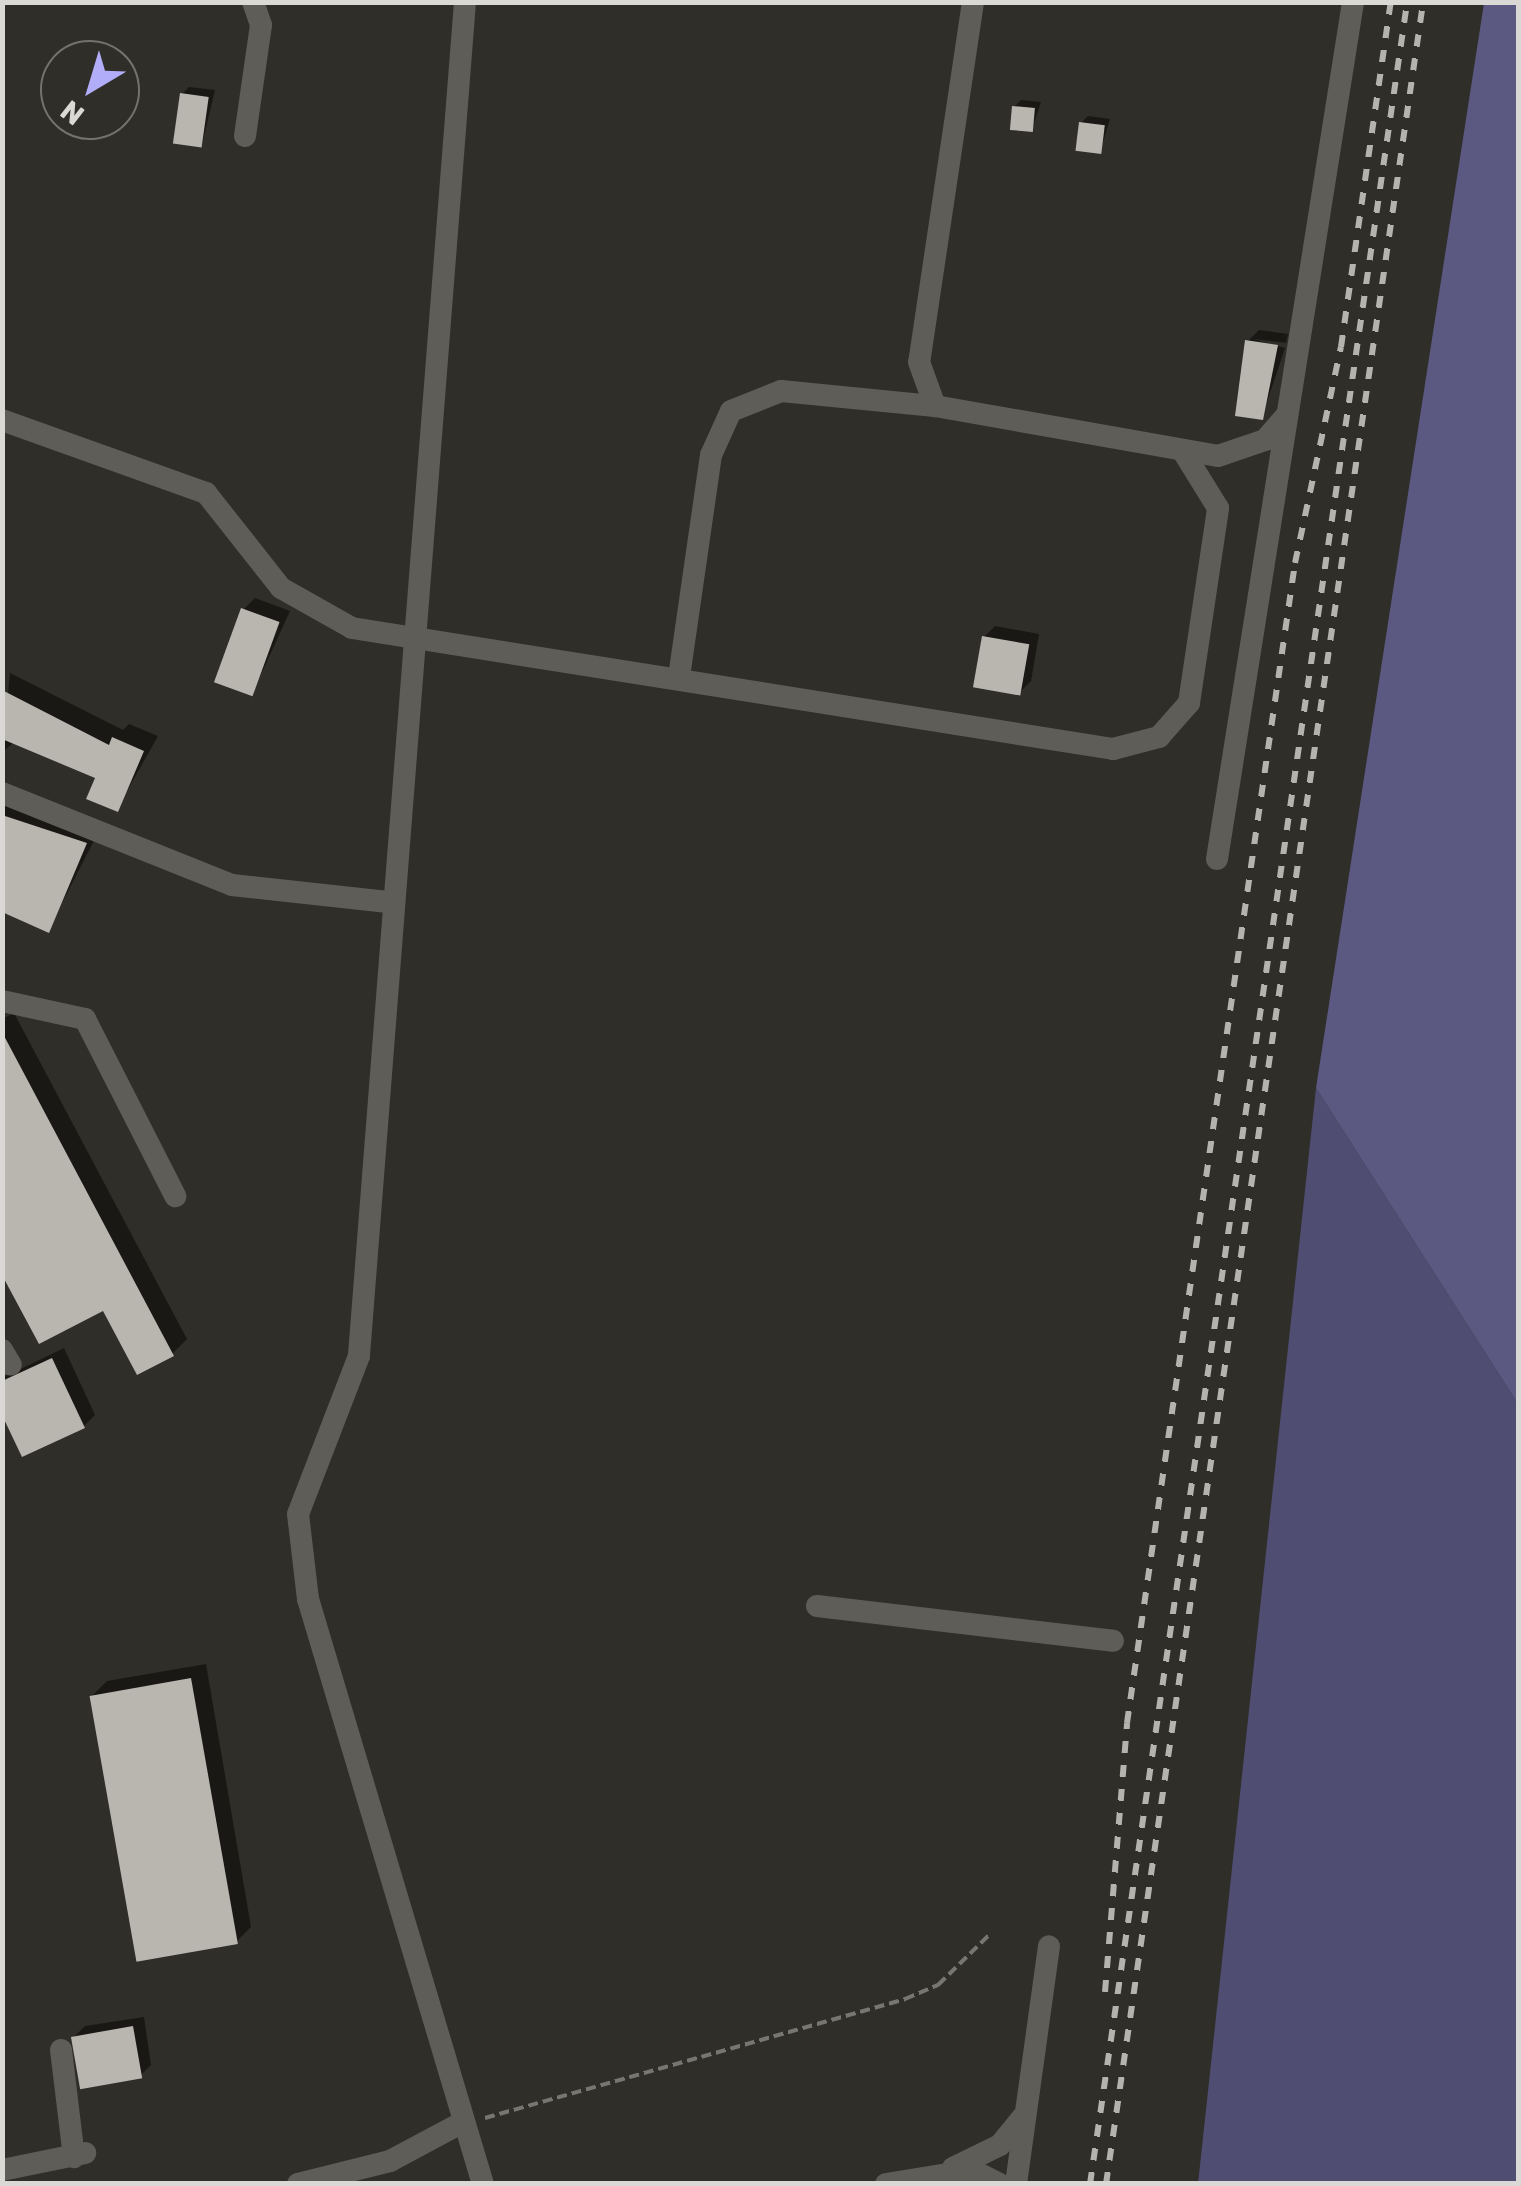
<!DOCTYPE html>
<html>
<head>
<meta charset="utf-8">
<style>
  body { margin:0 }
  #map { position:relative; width:1521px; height:2186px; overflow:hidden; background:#2f2e28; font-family:Rubik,sans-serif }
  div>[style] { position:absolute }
  .green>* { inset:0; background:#4f4d72 }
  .forest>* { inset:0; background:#5b5982 }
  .shadow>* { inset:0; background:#0007 }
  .building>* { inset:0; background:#b9b6b0; transform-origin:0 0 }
  .path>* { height:4px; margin-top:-2px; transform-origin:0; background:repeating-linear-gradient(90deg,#777671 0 10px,transparent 0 15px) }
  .minor>* { height:22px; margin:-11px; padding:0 11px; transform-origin:11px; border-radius:11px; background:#5f5d57 }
  .rail>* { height:6px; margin-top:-3px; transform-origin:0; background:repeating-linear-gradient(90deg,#b4b3af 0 12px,transparent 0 24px) }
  span { translate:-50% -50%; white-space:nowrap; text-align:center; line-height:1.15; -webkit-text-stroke:10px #2f2e28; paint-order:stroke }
  .frame { position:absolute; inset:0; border:5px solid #dad9d5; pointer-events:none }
  .north { position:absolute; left:40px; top:40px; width:100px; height:100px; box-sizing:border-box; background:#2f2e28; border:2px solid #73726d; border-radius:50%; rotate:218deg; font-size:28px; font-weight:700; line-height:40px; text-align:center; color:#dad9d5 }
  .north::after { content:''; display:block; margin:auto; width:35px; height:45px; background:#b2adf9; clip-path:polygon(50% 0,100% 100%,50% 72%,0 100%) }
</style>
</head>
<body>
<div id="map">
  <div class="green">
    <i style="clip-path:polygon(1316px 1088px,1518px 1404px,1518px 2183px,1198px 2184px)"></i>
  </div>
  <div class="forest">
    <i style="clip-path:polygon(1484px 3px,1518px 3px,1518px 1404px,1316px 1088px)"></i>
  </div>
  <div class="shadow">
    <i style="clip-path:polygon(189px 87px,215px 90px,202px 145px,182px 94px)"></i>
    <i style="clip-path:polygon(1021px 100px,1041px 102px,1032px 129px,1014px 107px)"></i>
    <i style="clip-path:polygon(1088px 116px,1110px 119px,1100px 152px,1081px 123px)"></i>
    <i style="clip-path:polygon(1259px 330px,1288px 334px,1286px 343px,1253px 339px,1285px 348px,1262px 417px,1248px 341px)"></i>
    <i style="clip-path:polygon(255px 598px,290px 611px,252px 694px,244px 609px)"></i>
    <i style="clip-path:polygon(995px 626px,1039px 634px,1031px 681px,1020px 692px,984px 637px)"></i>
    <i style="clip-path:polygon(10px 673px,123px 730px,129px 724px,158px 736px,117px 809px,98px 777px,13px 743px,2px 753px)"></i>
    <i style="clip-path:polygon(2px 792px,100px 829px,48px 930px,2px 910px)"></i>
    <i style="clip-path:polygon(14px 1013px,187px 1339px,172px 1354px,104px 1307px,2px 1272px,2px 1019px)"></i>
    <i style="clip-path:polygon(64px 1348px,95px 1415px,84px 1426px,2px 1409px,2px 1378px)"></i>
    <i style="clip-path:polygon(206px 1664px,251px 1927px,236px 1942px,92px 1696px,107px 1681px)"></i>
    <i style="clip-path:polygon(144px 2017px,151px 2065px,140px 2076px,74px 2037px,85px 2026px)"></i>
  </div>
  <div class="building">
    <i style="left:180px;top:93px;width:29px;height:51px;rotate:8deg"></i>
    <i style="left:1012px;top:106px;width:23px;height:24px;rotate:5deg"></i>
    <i style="left:1079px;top:122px;width:26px;height:29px;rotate:7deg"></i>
    <i style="clip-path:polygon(1245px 340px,1278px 345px,1263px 420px,1235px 416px)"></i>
    <i style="left:241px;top:608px;width:41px;height:79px;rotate:20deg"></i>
    <i style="left:982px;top:636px;width:48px;height:52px;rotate:10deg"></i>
    <i style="clip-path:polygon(2px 690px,109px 745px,112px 737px,144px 751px,118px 812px,86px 799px,95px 778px,2px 739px)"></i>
    <i style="clip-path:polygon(2px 815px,87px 843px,49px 933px,2px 912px)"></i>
    <i style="clip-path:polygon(2px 1032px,174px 1356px,137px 1375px,103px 1311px,39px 1344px,2px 1275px)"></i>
    <i style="clip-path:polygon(52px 1358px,85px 1428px,22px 1457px,2px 1415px,2px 1381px)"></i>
    <i style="left:191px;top:1678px;width:270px;height:103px;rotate:80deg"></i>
    <i style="left:133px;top:2026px;width:53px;height:63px;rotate:80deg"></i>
  </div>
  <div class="path">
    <i style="left:485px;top:2118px;width:437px;rotate:-15.8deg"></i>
    <i style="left:905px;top:1999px;width:36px;rotate:-23deg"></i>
    <i style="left:938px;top:1985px;width:73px;rotate:-44.4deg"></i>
  </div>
  <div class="minor">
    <i style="left:465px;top:2px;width:1358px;rotate:94.48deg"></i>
    <i style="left:359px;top:1356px;width:169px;rotate:111.1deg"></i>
    <i style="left:298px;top:1514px;width:86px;rotate:83.3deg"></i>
    <i style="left:308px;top:1599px;width:611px;rotate:73.35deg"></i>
    <i style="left:973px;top:2px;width:364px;rotate:98.5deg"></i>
    <i style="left:919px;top:362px;width:47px;rotate:70deg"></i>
    <i style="left:935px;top:406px;width:287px;rotate:10deg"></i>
    <i style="left:1218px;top:456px;width:50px;rotate:-18.8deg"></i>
    <i style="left:1265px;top:440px;width:33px;rotate:-49deg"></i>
    <i style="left:245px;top:136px;width:112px;rotate:-81.8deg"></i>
    <i style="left:261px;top:25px;width:24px;rotate:-109deg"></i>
    <i style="left:2px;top:420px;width:217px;rotate:19.7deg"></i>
    <i style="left:206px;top:493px;width:121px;rotate:51.7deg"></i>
    <i style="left:281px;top:588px;width:81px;rotate:29.4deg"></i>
    <i style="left:352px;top:628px;width:771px;rotate:9.03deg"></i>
    <i style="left:1113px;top:749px;width:48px;rotate:-14.6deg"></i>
    <i style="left:1159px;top:737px;width:45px;rotate:-48.6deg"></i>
    <i style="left:1189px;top:703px;width:197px;rotate:-81.5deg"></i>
    <i style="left:1218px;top:508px;width:65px;rotate:-121.7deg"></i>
    <i style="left:679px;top:677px;width:224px;rotate:-81.8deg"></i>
    <i style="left:711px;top:455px;width:48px;rotate:-65.6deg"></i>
    <i style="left:731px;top:411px;width:54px;rotate:-21.8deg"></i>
    <i style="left:781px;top:391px;width:155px;rotate:5.6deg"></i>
    <i style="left:2px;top:793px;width:248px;rotate:21.8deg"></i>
    <i style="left:232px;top:885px;width:157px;rotate:6.2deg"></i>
    <i style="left:1217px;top:859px;width:868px;rotate:-80.98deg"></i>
    <i style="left:2px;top:1001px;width:85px;rotate:12.2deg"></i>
    <i style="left:85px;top:1019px;width:199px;rotate:63deg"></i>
    <i style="left:2px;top:1350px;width:17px;rotate:59deg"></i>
    <i style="left:817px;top:1606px;width:298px;rotate:6.7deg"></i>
    <i style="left:61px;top:2050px;width:108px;rotate:83.1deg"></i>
    <i style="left:953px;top:2168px;width:52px;rotate:-26.1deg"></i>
    <i style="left:1000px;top:2145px;width:35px;rotate:-51deg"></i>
    <i style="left:2px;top:2170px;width:85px;rotate:-11.6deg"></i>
    <i style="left:298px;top:2184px;width:95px;rotate:-14deg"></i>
    <i style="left:390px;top:2161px;width:83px;rotate:-28.1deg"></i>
    <i style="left:886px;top:2184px;width:87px;rotate:-9.2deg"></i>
    <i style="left:972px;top:2170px;width:30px;rotate:27deg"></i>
    <i style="left:1016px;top:2184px;width:240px;rotate:-82.1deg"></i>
  </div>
  <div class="rail">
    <i style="left:1105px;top:1992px;width:270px;rotate:-85.3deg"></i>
    <i style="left:1127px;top:1723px;width:1172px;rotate:-81.76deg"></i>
    <i style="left:1295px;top:563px;width:221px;rotate:-78deg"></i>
    <i style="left:1341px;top:347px;width:349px;rotate:-81.8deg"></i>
    <i style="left:1090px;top:2184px;width:2205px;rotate:-81.73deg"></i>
    <i style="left:1106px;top:2184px;width:2205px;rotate:-81.73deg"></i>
  </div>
  <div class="frame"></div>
  <div class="north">N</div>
</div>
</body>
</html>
